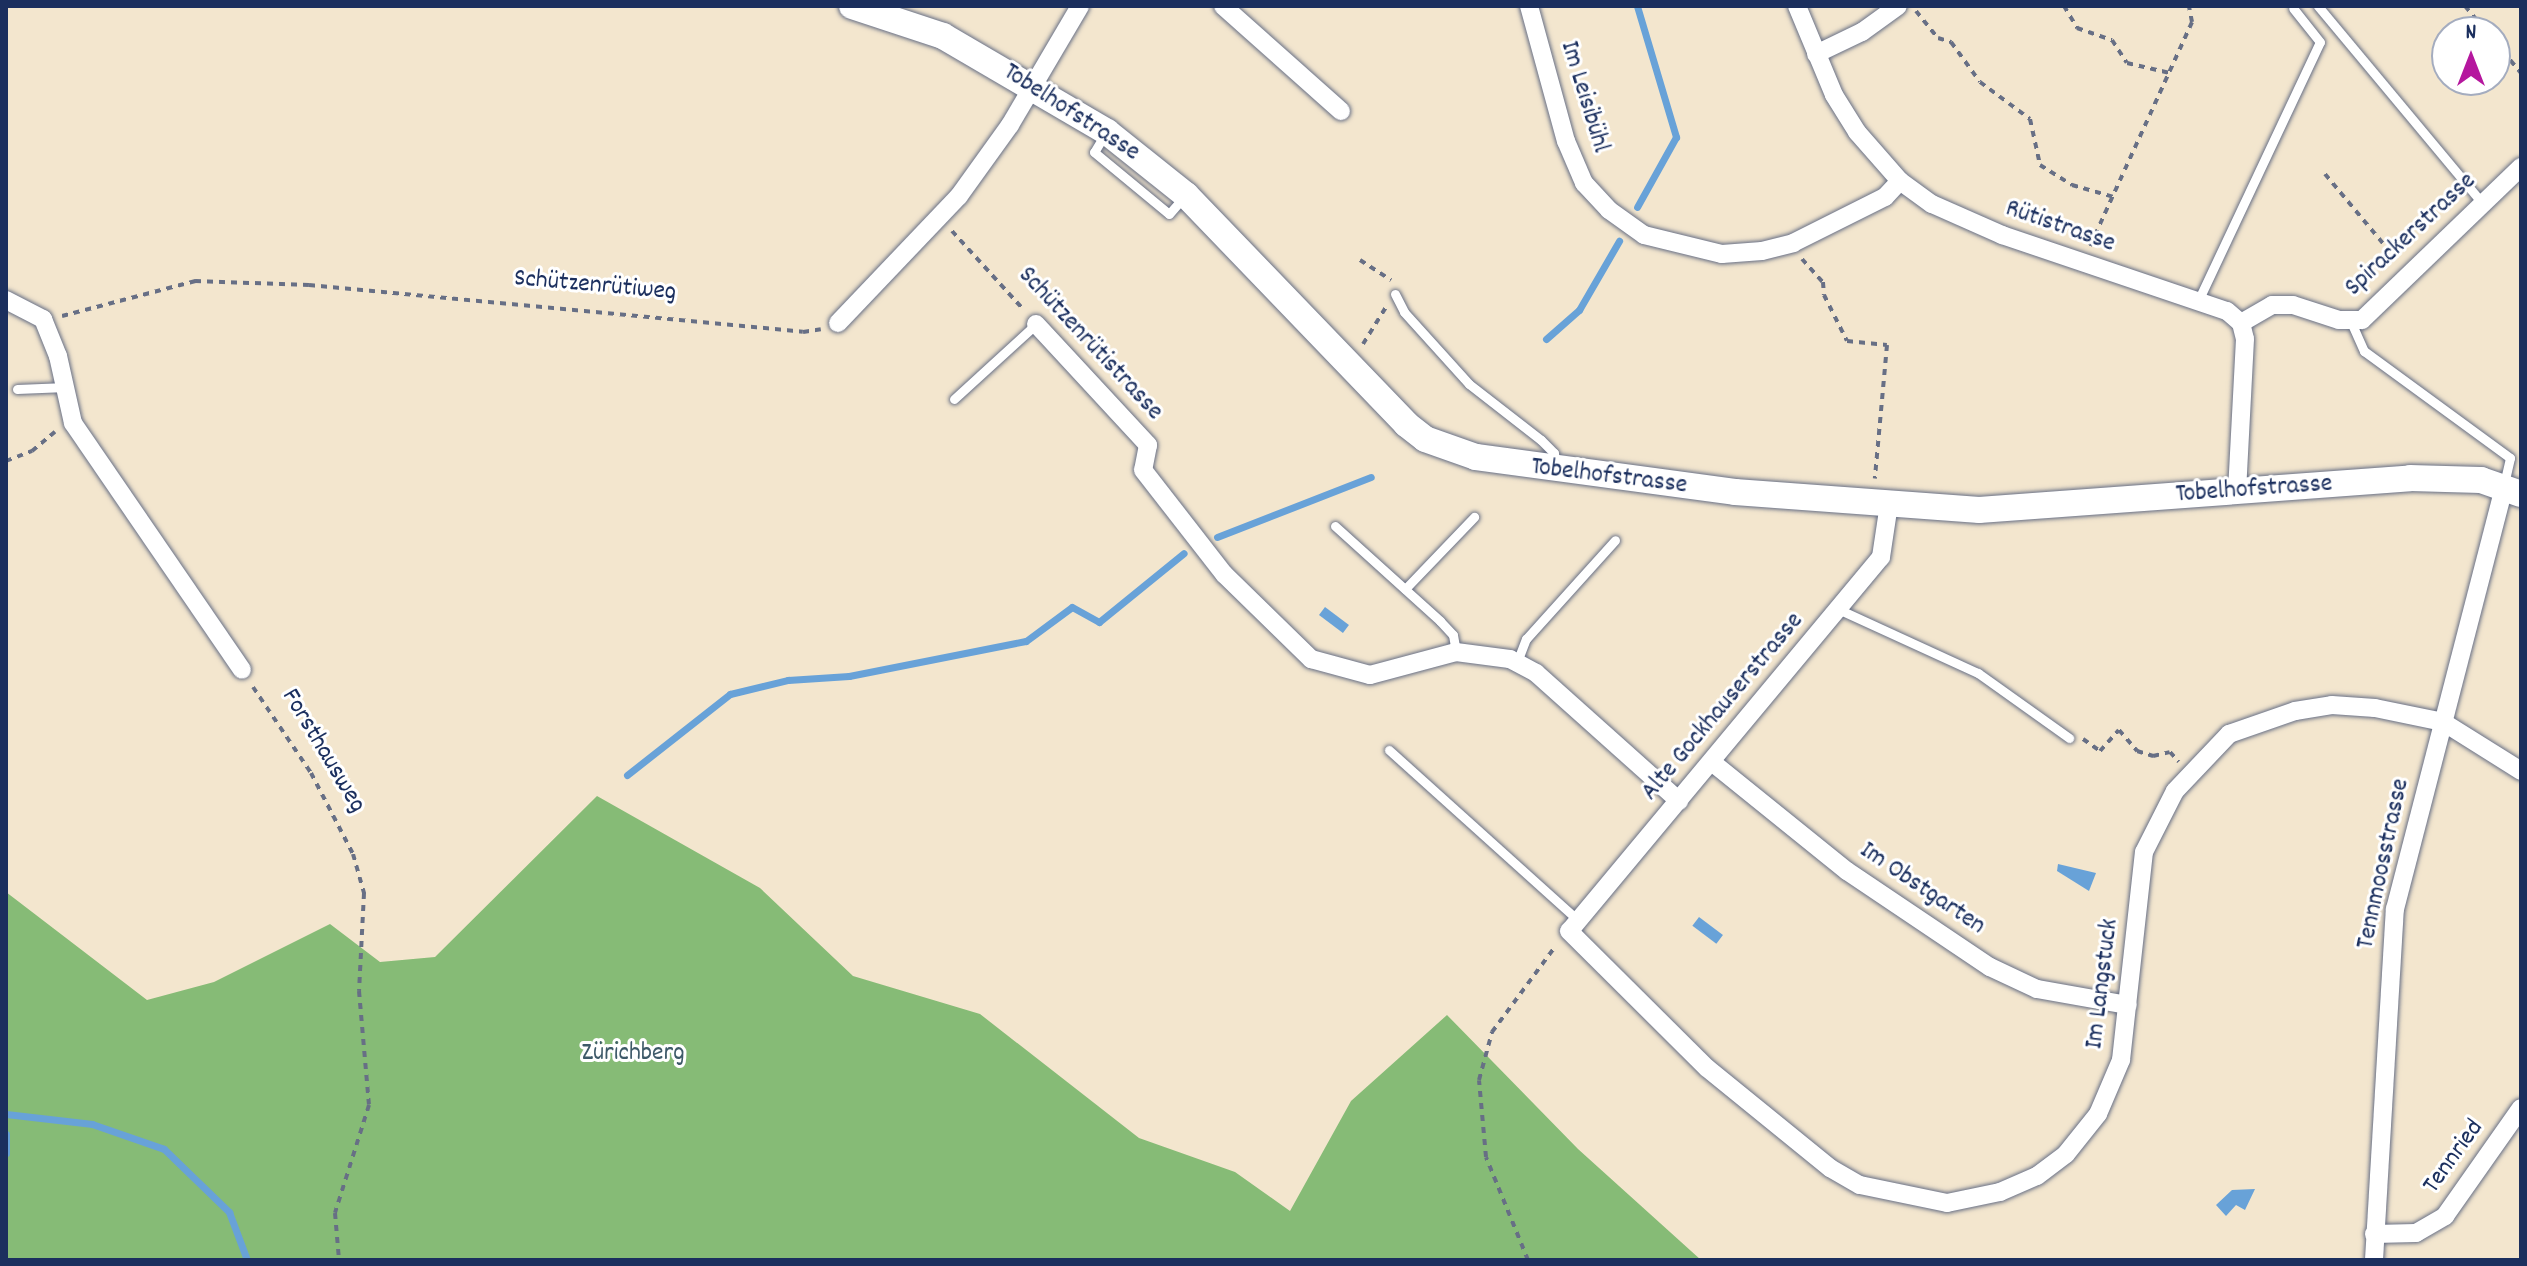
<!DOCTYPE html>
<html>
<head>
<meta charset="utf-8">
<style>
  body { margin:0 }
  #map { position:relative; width:2527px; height:1266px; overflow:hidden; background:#f3e6ce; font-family:Dekko,sans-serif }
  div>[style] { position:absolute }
  .forest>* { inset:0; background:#86bb76 }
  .water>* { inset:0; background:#68a2d8; transform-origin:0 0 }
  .stream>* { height:7px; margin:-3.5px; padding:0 3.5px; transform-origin:3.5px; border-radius:3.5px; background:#68a2d8 }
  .path>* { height:4px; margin-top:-2px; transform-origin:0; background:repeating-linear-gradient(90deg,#676f85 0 6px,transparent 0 12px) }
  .roads { filter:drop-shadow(0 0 2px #676f85) drop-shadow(0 0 2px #676f85) }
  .service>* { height:9px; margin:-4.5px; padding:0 4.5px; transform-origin:4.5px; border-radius:4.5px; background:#fff }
  .minor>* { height:18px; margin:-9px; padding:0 9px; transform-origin:9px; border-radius:9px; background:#fff }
  .secondary>* { height:26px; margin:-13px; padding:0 13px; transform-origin:13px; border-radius:13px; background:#fff }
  span { translate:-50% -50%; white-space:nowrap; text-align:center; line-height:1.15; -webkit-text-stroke:6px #fff; paint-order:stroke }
  .street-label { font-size:26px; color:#1b2f5e }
  .park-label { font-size:26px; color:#3e5a69 }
  .frame { position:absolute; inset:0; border:8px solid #1b2f5e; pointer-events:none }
  .north { position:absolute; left:2431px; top:16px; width:80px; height:80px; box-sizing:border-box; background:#fff; border:2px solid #a4acbf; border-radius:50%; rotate:0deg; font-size:22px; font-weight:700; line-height:32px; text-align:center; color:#1b2f5e }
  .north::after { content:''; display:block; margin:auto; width:28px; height:36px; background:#b5179e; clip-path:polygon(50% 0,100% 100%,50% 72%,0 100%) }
</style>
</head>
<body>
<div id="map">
  <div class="forest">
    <i style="clip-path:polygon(597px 796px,760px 888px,853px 976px,980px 1014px,1139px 1138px,1235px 1172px,1290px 1211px,1351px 1101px,1447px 1015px,1578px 1149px,1701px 1260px,6px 1260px,6px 892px,147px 1000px,214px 982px,330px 924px,380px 962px,435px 957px)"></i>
  </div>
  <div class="water">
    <i style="left:1325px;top:607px;width:30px;height:10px;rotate:37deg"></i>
    <i style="clip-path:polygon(2058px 864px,2096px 873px,2089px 891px,2057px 871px)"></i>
    <i style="left:1699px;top:917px;width:30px;height:11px;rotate:37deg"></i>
    <i style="clip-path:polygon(2255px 1189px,2245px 1210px,2236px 1205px,2226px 1216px,2216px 1205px,2232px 1190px)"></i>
  </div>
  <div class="stream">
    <i style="left:1637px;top:6px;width:137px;rotate:73.4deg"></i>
    <i style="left:1676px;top:137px;width:80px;rotate:119.1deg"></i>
    <i style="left:1546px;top:339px;width:44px;rotate:-41.3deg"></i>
    <i style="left:1579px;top:310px;width:80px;rotate:-59.9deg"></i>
    <i style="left:1217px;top:537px;width:165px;rotate:-21.3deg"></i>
    <i style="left:627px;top:775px;width:131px;rotate:-38.2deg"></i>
    <i style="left:730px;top:694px;width:60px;rotate:-13.6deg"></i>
    <i style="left:788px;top:680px;width:61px;rotate:-3.8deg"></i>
    <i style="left:849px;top:676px;width:180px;rotate:-11.2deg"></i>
    <i style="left:1026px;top:641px;width:57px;rotate:-36.5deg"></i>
    <i style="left:1072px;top:607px;width:31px;rotate:29deg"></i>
    <i style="left:1099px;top:622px;width:109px;rotate:-39.1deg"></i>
    <i style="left:6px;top:1114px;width:87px;rotate:6.6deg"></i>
    <i style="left:92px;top:1124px;width:76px;rotate:19.1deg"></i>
    <i style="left:164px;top:1149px;width:91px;rotate:44.1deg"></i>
    <i style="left:229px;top:1212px;width:51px;rotate:69.4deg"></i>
    <i style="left:6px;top:1134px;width:19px;rotate:90deg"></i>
  </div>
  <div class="path">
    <i style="left:2064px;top:6px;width:26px;rotate:59deg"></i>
    <i style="left:2077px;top:28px;width:37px;rotate:19deg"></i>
    <i style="left:2112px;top:40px;width:27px;rotate:57deg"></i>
    <i style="left:2127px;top:63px;width:44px;rotate:13.1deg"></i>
    <i style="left:2465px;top:6px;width:34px;rotate:50deg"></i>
    <i style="left:1916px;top:11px;width:35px;rotate:51deg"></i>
    <i style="left:1938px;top:38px;width:14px;rotate:17deg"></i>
    <i style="left:1951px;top:42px;width:49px;rotate:54.1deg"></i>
    <i style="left:1980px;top:82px;width:62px;rotate:36.5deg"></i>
    <i style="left:2030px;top:119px;width:47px;rotate:77.7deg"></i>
    <i style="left:2040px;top:165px;width:38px;rotate:32deg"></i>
    <i style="left:2072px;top:185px;width:44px;rotate:15.9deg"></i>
    <i style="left:2495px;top:42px;width:40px;rotate:50deg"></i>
    <i style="left:2325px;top:174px;width:111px;rotate:50.1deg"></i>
    <i style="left:952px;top:231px;width:107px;rotate:47.7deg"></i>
    <i style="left:2090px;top:246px;width:246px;rotate:-65.5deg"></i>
    <i style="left:2192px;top:22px;width:16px;rotate:-101deg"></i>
    <i style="left:1802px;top:259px;width:31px;rotate:48deg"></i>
    <i style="left:1823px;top:282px;width:13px;rotate:86deg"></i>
    <i style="left:1824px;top:295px;width:51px;rotate:63.4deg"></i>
    <i style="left:1847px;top:341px;width:40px;rotate:5.7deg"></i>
    <i style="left:1887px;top:345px;width:134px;rotate:95.2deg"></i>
    <i style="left:1360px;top:260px;width:37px;rotate:33deg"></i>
    <i style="left:62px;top:316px;width:138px;rotate:-14.7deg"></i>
    <i style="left:195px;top:281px;width:114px;rotate:2deg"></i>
    <i style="left:309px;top:285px;width:496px;rotate:5.4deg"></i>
    <i style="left:803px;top:332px;width:18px;rotate:-9deg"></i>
    <i style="left:1363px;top:344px;width:44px;rotate:-58.1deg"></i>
    <i style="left:6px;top:461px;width:28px;rotate:-21deg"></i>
    <i style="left:32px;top:451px;width:30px;rotate:-40deg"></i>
    <i style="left:253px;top:687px;width:104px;rotate:56deg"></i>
    <i style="left:311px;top:773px;width:91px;rotate:62.6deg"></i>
    <i style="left:353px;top:854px;width:41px;rotate:74.2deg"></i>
    <i style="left:364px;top:893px;width:98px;rotate:92.9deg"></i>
    <i style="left:359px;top:991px;width:114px;rotate:85deg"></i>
    <i style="left:369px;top:1105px;width:113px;rotate:107.5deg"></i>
    <i style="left:335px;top:1213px;width:47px;rotate:85.1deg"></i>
    <i style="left:2083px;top:739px;width:21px;rotate:35deg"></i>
    <i style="left:2100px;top:751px;width:28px;rotate:-48deg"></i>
    <i style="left:2119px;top:730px;width:28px;rotate:49deg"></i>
    <i style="left:2137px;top:751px;width:17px;rotate:17deg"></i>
    <i style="left:2153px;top:756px;width:17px;rotate:-13deg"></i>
    <i style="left:2170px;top:752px;width:13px;rotate:48deg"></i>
    <i style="left:1528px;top:1260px;width:111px;rotate:-112.2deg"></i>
    <i style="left:1486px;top:1157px;width:77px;rotate:-95.2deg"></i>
    <i style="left:1479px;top:1080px;width:50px;rotate:-74.8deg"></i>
    <i style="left:1492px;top:1032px;width:106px;rotate:-53.5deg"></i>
  </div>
  <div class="roads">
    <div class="service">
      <i style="left:2318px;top:6px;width:258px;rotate:50.2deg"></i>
      <i style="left:1105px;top:134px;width:21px;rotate:121deg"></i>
      <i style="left:1094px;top:152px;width:97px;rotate:39.6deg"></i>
      <i style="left:1169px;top:214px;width:23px;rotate:-49deg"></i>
      <i style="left:1395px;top:294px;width:20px;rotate:63deg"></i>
      <i style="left:1404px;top:312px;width:97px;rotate:47.9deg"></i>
      <i style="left:1469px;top:384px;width:91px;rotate:37.9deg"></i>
      <i style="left:1541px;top:440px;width:18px;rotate:45deg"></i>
      <i style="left:1554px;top:453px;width:12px;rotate:85deg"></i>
      <i style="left:2198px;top:301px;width:286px;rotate:-64.8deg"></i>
      <i style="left:2320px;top:42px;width:43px;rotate:-128.5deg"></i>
      <i style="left:2351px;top:322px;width:32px;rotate:66deg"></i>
      <i style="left:2364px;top:351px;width:181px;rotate:36.2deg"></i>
      <i style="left:2510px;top:458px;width:27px;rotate:103deg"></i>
      <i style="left:17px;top:389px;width:49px;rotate:-2.3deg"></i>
      <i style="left:954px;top:399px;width:111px;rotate:-42.4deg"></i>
      <i style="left:1335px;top:526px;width:142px;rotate:42.1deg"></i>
      <i style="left:1440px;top:621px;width:19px;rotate:47deg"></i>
      <i style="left:1453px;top:635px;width:17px;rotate:80deg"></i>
      <i style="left:1405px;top:589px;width:100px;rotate:-46.2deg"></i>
      <i style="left:1838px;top:609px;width:154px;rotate:24.6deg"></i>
      <i style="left:1978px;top:673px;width:112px;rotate:35.5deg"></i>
      <i style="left:1517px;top:662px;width:25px;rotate:-69deg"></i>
      <i style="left:1526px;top:639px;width:133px;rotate:-48deg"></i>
      <i style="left:1389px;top:750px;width:254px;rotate:42deg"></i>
    </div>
    <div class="minor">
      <i style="left:1223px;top:6px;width:158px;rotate:41.7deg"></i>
      <i style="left:1529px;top:6px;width:140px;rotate:74.7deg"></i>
      <i style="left:1566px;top:141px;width:46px;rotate:66.8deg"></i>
      <i style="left:1584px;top:183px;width:37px;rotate:47deg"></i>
      <i style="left:1609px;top:210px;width:43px;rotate:35.5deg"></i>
      <i style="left:1644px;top:235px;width:80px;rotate:13.7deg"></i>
      <i style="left:1722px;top:254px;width:40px;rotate:-4.3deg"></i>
      <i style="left:1762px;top:251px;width:32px;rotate:-14deg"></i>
      <i style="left:1793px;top:243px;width:103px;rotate:-26.6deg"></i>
      <i style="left:1885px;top:197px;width:22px;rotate:-47deg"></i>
      <i style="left:1797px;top:6px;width:96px;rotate:67.4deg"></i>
      <i style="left:1834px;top:95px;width:44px;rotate:58.1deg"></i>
      <i style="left:1857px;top:132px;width:65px;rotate:48.7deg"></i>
      <i style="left:1900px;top:181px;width:39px;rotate:36deg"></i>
      <i style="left:1932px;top:204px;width:77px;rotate:23.9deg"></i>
      <i style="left:2002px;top:235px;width:237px;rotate:18.7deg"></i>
      <i style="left:2227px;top:311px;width:18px;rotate:41deg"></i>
      <i style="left:2241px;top:323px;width:16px;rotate:76deg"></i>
      <i style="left:2245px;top:339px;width:152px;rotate:93deg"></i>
      <i style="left:1816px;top:54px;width:51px;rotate:-25.6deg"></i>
      <i style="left:1862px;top:32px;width:44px;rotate:-35.8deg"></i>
      <i style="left:6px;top:300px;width:42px;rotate:27.2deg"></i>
      <i style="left:43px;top:319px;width:40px;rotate:68deg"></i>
      <i style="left:58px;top:356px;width:69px;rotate:77.4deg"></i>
      <i style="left:73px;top:423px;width:299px;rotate:55.6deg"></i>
      <i style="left:838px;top:323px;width:175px;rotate:-46.4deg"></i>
      <i style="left:959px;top:196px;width:87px;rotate:-54.3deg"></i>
      <i style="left:1010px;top:125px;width:138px;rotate:-59.5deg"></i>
      <i style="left:2241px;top:323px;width:36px;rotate:-30deg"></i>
      <i style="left:2272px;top:305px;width:21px"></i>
      <i style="left:2293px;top:305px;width:48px;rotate:18.1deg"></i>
      <i style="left:2339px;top:320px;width:23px"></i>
      <i style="left:2362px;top:320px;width:221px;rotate:-43.9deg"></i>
      <i style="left:1036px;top:324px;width:165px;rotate:47.2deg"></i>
      <i style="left:1148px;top:445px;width:25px;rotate:101deg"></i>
      <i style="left:1143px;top:470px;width:132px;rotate:52.1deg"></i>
      <i style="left:1224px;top:574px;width:122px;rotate:44.3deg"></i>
      <i style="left:1311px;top:659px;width:61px;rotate:15.2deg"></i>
      <i style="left:1370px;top:675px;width:89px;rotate:-15deg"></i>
      <i style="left:1456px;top:652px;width:54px;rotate:7.4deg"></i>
      <i style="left:1510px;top:659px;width:30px;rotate:28deg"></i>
      <i style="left:1536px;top:673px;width:192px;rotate:41.8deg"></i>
      <i style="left:1889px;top:504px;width:54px;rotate:98.6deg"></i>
      <i style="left:1881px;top:557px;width:487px;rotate:129.8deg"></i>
      <i style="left:1569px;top:931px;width:194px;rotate:44.8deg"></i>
      <i style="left:1707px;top:1068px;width:159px;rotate:39.1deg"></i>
      <i style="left:1830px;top:1168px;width:34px;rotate:30deg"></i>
      <i style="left:1860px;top:1185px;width:89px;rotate:11.7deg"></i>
      <i style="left:1947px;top:1203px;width:54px;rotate:-11.7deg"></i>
      <i style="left:2000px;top:1192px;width:40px;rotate:-23.4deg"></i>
      <i style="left:2037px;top:1176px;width:36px;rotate:-37deg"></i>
      <i style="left:2066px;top:1154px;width:51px;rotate:-51.3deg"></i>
      <i style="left:2098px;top:1114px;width:59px;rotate:-66.9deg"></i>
      <i style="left:2121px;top:1060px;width:209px;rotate:-83.7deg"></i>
      <i style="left:2144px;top:852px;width:68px;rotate:-63.1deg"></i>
      <i style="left:2175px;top:791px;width:79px;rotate:-46.5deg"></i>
      <i style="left:2229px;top:734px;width:70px;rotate:-19.2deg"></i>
      <i style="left:2295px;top:711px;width:37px;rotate:-9deg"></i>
      <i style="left:2332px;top:705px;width:43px;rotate:4deg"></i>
      <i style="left:2375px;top:708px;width:69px;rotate:11.6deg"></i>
      <i style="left:2443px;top:722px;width:92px;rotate:32.1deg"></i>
      <i style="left:1713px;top:763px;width:172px;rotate:38.9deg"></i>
      <i style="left:1847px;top:871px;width:172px;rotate:33.9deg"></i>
      <i style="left:1990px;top:967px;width:52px;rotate:25.1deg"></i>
      <i style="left:2037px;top:989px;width:92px;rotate:10deg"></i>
      <i style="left:2374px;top:1234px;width:42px;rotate:-1.4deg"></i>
      <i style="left:2416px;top:1233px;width:34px;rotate:-30deg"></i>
      <i style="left:2445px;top:1216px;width:132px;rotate:-54.9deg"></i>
      <i style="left:2374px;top:1260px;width:352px;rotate:-86.6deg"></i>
      <i style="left:2395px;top:909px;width:435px;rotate:-75.5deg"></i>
    </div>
    <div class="secondary">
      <i style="left:852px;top:6px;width:96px;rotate:18.2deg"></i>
      <i style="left:943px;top:36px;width:190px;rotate:30.3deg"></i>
      <i style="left:1107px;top:132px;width:101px;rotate:38.6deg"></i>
      <i style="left:1186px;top:195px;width:318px;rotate:46.1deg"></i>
      <i style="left:1406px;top:424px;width:24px;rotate:38deg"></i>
      <i style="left:1425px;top:439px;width:54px;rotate:19.4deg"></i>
      <i style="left:1476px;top:457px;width:261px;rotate:7.7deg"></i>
      <i style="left:1735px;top:492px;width:245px;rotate:4.2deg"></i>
      <i style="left:1979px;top:510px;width:432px;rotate:-4.2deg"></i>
      <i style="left:2410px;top:478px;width:71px;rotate:1.6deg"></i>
      <i style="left:2481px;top:480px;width:42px;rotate:19.3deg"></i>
    </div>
  </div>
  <div class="street-label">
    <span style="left:1584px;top:97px;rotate:73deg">Im Leisibühl</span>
    <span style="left:1071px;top:113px;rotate:33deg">Tobelhofstrasse</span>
    <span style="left:2060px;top:227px;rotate:19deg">Rütistrasse</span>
    <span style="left:2411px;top:235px;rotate:-43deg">Spirackerstrasse</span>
    <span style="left:595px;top:286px;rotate:5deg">Schützenrütiweg</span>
    <span style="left:1090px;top:344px;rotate:47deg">Schützenrütistrasse</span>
    <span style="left:1609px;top:477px;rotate:7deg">Tobelhofstrasse</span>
    <span style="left:2254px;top:490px;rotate:-4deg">Tobelhofstrasse</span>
    <span style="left:1723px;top:707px;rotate:-50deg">Alte Gockhauserstrasse</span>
    <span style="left:323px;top:751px;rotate:59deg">Forsthausweg</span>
    <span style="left:2384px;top:864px;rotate:-78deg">Tennmoosstrasse</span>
    <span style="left:1922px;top:889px;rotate:34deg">Im Obstgarten</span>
    <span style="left:2103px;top:984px;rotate:-83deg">Im Langstuck</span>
    <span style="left:2454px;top:1157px;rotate:-54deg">Tennried</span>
  </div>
  <div class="park-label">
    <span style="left:633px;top:1054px">Zürichberg</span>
  </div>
  <div class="frame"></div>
  <div class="north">N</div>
</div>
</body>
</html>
